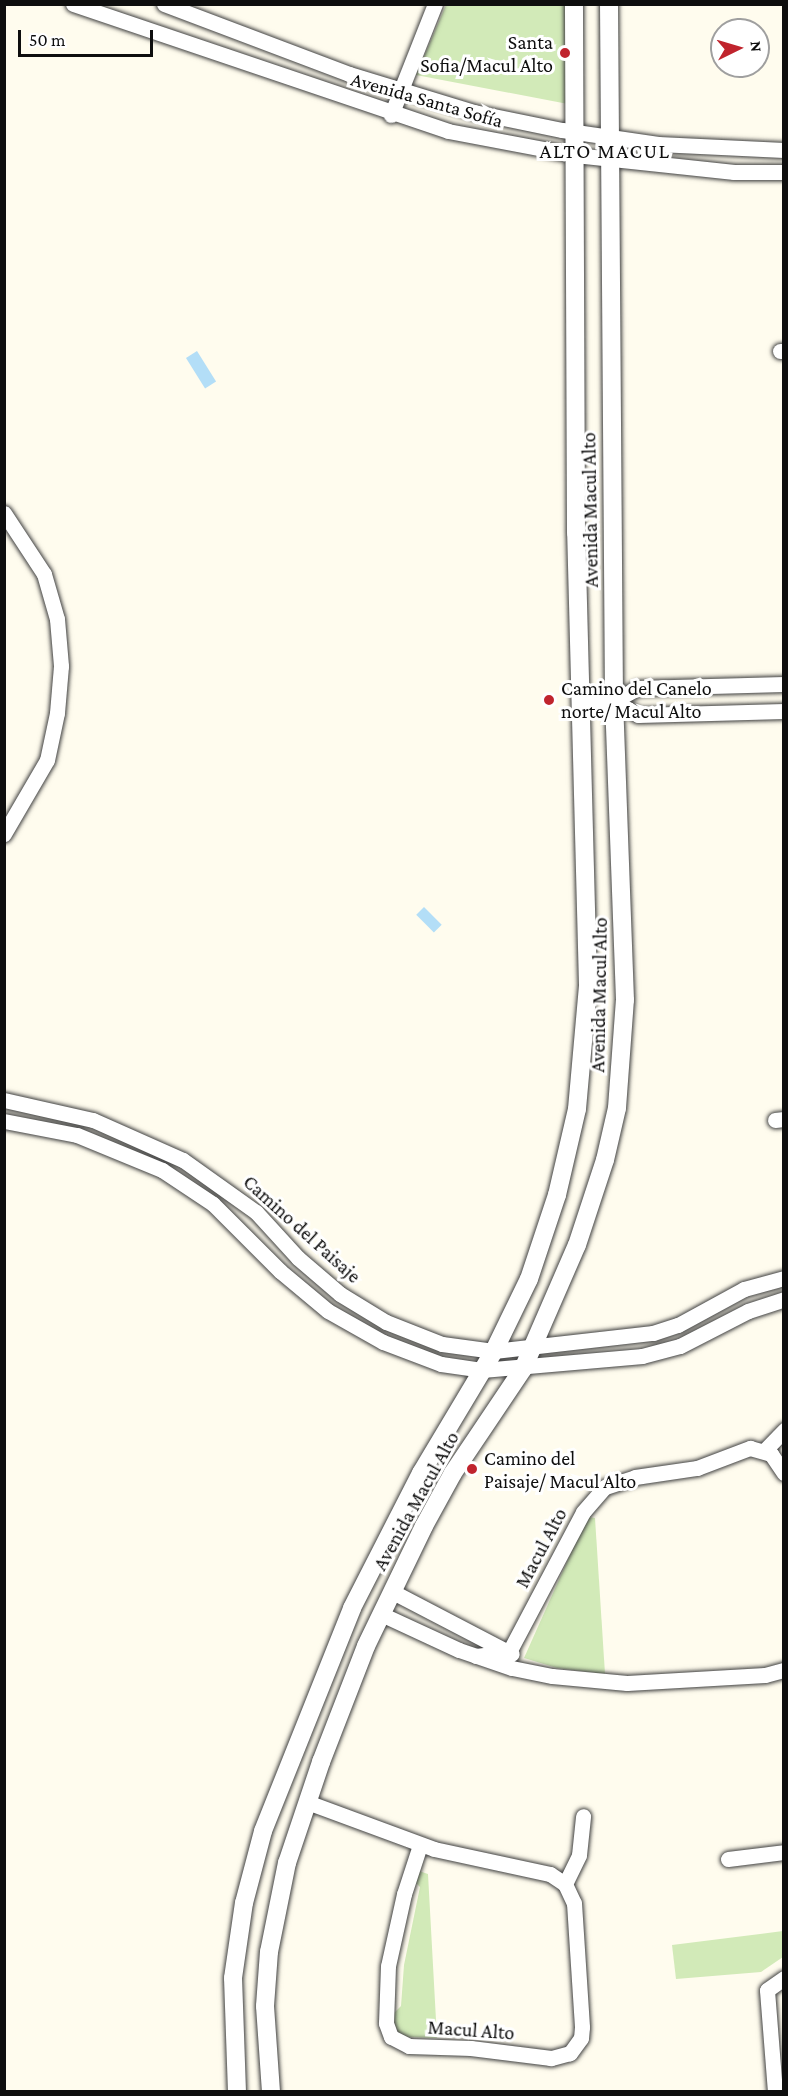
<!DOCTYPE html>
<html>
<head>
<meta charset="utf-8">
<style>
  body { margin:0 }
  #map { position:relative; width:788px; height:2096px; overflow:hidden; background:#fffcee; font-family:"Crimson Pro",serif }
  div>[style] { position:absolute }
  .green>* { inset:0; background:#d2eab8 }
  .water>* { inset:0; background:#b3def7; transform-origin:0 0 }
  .roads { filter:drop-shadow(0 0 2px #414141) drop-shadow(0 0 2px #414141) }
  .minor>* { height:15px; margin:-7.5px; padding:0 7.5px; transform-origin:7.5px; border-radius:7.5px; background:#fff }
  .tertiary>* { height:18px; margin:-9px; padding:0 9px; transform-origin:9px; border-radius:9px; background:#fff }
  .dots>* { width:16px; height:16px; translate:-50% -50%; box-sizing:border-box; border:3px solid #fff; border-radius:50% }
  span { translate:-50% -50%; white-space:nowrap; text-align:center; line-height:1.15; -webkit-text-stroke:6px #fff; paint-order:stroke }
  .poi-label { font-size:20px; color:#0e0e0e }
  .right { translate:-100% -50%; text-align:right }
  .left { translate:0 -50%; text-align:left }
  .street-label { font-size:20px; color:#0e0e0e }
  .neighbourhood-label { font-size:21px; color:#0e0e0e; letter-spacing:1.5px }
  .frame { position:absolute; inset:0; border:6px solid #0e0e0e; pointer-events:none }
  .north { position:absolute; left:710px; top:18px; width:60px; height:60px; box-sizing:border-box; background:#fff; border:2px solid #9f9f9f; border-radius:50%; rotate:85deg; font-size:16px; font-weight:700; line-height:24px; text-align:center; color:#0e0e0e }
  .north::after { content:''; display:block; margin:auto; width:21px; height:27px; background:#c0242d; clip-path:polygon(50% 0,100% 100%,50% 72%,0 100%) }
  .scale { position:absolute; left:18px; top:30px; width:135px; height:27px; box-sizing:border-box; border:3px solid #0e0e0e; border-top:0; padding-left:8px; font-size:18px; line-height:21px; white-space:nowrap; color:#0e0e0e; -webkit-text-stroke:4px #fff; paint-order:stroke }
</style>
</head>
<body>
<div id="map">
  <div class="green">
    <i style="clip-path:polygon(446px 5px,565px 5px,568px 104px,416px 75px)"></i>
    <i style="clip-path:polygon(587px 1517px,595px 1518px,605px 1674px,557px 1668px,524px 1658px)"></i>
    <i style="clip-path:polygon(419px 1871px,428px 1874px,437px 2038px,407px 2037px,398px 2033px,394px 2022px,393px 2014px,401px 2006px,404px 1965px,420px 1887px,416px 1883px)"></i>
    <i style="clip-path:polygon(783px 1931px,783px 1957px,761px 1972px,676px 1979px,672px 1945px)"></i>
  </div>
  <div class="water">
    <i style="left:197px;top:351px;width:36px;height:13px;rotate:58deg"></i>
    <i style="left:424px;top:907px;width:25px;height:11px;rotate:45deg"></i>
  </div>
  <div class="roads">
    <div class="minor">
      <i style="left:73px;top:4px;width:396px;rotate:18.7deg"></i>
      <i style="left:448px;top:131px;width:129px;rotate:10.7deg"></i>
      <i style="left:575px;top:155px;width:160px;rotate:6.1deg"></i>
      <i style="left:734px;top:172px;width:50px"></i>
      <i style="left:164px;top:4px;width:198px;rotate:20.7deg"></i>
      <i style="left:349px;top:74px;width:131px;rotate:16.9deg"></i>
      <i style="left:474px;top:112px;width:90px;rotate:11.6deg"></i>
      <i style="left:562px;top:130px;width:97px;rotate:8.3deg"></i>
      <i style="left:658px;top:144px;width:126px;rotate:2.7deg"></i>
      <i style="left:391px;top:115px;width:119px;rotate:-68.4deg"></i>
      <i style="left:780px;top:351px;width:4px"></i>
      <i style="left:4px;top:513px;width:73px;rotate:56.7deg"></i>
      <i style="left:44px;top:574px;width:47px;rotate:73.9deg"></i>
      <i style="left:57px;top:619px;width:47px;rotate:85.1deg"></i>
      <i style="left:61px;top:666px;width:47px;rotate:94.9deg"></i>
      <i style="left:57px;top:713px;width:48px;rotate:102deg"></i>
      <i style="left:47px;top:760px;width:86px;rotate:120.2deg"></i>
      <i style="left:614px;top:701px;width:28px;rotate:30deg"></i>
      <i style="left:638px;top:715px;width:146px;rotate:-1.6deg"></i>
      <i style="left:579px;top:702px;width:35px;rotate:-2deg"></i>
      <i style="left:614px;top:701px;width:26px;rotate:-29deg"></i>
      <i style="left:637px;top:688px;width:147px;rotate:-1.6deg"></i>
      <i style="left:4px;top:1100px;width:91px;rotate:12.7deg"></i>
      <i style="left:93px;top:1120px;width:98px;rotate:24deg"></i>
      <i style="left:183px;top:1160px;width:90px;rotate:35.5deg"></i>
      <i style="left:256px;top:1212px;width:62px;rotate:47.6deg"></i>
      <i style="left:298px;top:1258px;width:55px;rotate:40.6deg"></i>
      <i style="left:340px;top:1294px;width:54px;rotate:31.3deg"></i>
      <i style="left:386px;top:1322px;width:60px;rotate:21.4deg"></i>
      <i style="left:442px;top:1344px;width:52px;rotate:7.7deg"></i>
      <i style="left:494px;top:1351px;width:160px;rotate:-6.5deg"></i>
      <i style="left:653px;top:1333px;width:26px;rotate:-18deg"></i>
      <i style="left:678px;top:1325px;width:75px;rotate:-28.6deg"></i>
      <i style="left:744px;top:1289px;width:41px;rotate:-15.4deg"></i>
      <i style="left:775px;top:1120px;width:9px;rotate:-6deg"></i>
      <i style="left:4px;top:1121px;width:74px;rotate:10.9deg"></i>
      <i style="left:77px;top:1135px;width:92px;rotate:22.4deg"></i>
      <i style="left:162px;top:1170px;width:61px;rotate:33.7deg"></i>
      <i style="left:213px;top:1204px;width:95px;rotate:45deg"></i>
      <i style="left:280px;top:1271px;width:62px;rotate:39.8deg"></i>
      <i style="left:328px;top:1311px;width:63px;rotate:29.4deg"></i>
      <i style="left:383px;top:1342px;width:62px;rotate:20.8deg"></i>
      <i style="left:441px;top:1364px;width:41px;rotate:8.3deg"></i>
      <i style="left:482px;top:1370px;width:161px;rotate:-5deg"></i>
      <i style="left:642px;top:1356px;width:39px;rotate:-15deg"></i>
      <i style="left:680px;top:1346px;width:76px;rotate:-27.2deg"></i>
      <i style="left:748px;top:1311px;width:38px;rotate:-18deg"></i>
      <i style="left:765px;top:1450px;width:28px;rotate:-46deg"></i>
      <i style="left:391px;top:1591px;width:136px;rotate:27.5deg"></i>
      <i style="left:381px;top:1614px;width:86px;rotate:24.8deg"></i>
      <i style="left:459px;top:1650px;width:56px;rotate:18.8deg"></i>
      <i style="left:512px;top:1668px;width:41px;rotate:11.3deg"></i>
      <i style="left:552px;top:1676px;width:75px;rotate:5.3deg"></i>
      <i style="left:627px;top:1683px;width:138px;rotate:-3.3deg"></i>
      <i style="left:765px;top:1675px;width:20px;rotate:-15deg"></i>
      <i style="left:476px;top:1656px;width:33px;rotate:-7deg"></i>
      <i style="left:509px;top:1652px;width:158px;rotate:-62.1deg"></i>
      <i style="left:583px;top:1512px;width:33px;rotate:-49deg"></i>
      <i style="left:605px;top:1487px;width:32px;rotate:-18deg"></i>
      <i style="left:635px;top:1477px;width:63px;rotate:-8.3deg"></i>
      <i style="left:697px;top:1468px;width:57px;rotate:-20.7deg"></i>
      <i style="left:750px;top:1448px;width:22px;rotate:16deg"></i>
      <i style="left:771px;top:1454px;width:23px;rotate:56deg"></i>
      <i style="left:307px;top:1802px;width:135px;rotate:20.3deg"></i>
      <i style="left:434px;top:1849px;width:119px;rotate:12.2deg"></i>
      <i style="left:550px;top:1874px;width:18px;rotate:34deg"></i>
      <i style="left:565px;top:1884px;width:21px;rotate:65deg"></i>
      <i style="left:574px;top:1903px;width:124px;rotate:86.3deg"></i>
      <i style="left:582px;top:2027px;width:11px;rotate:95deg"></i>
      <i style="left:581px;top:2038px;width:19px;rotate:126deg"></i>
      <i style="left:570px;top:2053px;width:20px;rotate:165deg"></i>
      <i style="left:551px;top:2058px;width:81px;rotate:-172.9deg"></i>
      <i style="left:471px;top:2048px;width:62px;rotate:-178.2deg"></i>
      <i style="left:409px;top:2046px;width:20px;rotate:-153deg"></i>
      <i style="left:391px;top:2037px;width:15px;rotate:-110deg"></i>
      <i style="left:386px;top:2023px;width:57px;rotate:-88deg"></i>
      <i style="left:388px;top:1966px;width:74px;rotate:-77.5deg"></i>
      <i style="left:404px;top:1894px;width:52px;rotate:-71.9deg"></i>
      <i style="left:728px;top:1859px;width:56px;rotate:-7.1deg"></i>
      <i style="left:565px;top:1884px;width:32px;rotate:-64deg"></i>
      <i style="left:579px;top:1855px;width:39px;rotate:-84deg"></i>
      <i style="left:775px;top:2092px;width:102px;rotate:-94.5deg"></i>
      <i style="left:767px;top:1990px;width:21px;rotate:-35deg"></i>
    </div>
    <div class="tertiary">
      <i style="left:237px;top:2092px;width:114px;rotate:-92deg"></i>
      <i style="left:233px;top:1978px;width:76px;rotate:-81.7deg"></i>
      <i style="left:244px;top:1903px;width:74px;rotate:-75.2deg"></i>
      <i style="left:263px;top:1831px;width:240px;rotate:-68.2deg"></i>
      <i style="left:352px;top:1608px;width:152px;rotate:-62.9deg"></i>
      <i style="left:421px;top:1473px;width:142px;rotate:-59.1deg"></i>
      <i style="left:494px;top:1351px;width:80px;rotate:-64.1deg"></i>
      <i style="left:529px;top:1279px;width:89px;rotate:-71.6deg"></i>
      <i style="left:557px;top:1195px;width:88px;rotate:-76.9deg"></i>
      <i style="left:577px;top:1109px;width:124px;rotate:-84.9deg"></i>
      <i style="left:588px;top:985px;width:452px;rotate:-91.5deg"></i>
      <i style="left:576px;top:533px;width:529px;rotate:-90.22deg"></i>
      <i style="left:271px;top:2092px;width:86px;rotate:-94deg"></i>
      <i style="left:265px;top:2006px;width:54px;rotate:-85.8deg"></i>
      <i style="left:269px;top:1952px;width:91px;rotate:-78.6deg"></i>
      <i style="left:287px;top:1863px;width:107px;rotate:-71.4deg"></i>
      <i style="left:321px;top:1762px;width:124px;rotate:-68.8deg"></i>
      <i style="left:366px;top:1646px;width:133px;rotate:-64.2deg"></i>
      <i style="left:424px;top:1526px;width:60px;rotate:-61.3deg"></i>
      <i style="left:453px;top:1473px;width:125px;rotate:-56.1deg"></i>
      <i style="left:523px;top:1369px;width:135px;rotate:-66.5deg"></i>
      <i style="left:577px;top:1245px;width:89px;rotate:-71.8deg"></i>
      <i style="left:605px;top:1160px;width:53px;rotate:-77deg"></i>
      <i style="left:617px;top:1108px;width:108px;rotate:-85.8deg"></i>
      <i style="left:625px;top:1000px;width:299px;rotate:-92.1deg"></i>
      <i style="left:614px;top:701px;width:697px;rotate:-90.41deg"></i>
    </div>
  </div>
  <div class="dots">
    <i style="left:565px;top:53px;background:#c0242d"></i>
    <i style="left:549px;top:700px;background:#c0242d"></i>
    <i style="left:472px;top:1469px;background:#c0242d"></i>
  </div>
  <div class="poi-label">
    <span class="right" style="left:553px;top:54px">Santa<br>Sofia/Macul Alto</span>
    <span class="left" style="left:561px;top:700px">Camino del Canelo<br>norte/ Macul Alto</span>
    <span class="left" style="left:484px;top:1470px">Camino del<br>Paisaje/ Macul Alto</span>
  </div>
  <div class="street-label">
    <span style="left:427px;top:100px;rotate:16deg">Avenida Santa Sofía</span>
    <span style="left:590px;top:510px;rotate:-91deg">Avenida Macul Alto</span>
    <span style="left:599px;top:995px;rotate:-89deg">Avenida Macul Alto</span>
    <span style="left:302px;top:1229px;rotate:42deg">Camino del Paisaje</span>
    <span style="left:416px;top:1501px;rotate:-61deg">Avenida Macul Alto</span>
    <span style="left:541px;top:1548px;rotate:-62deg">Macul Alto</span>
    <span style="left:471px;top:2030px;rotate:4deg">Macul Alto</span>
  </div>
  <div class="neighbourhood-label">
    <span style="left:605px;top:151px">ALTO MACUL</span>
  </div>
  <div class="frame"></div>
  <div class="north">N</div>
  <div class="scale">50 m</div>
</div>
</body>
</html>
